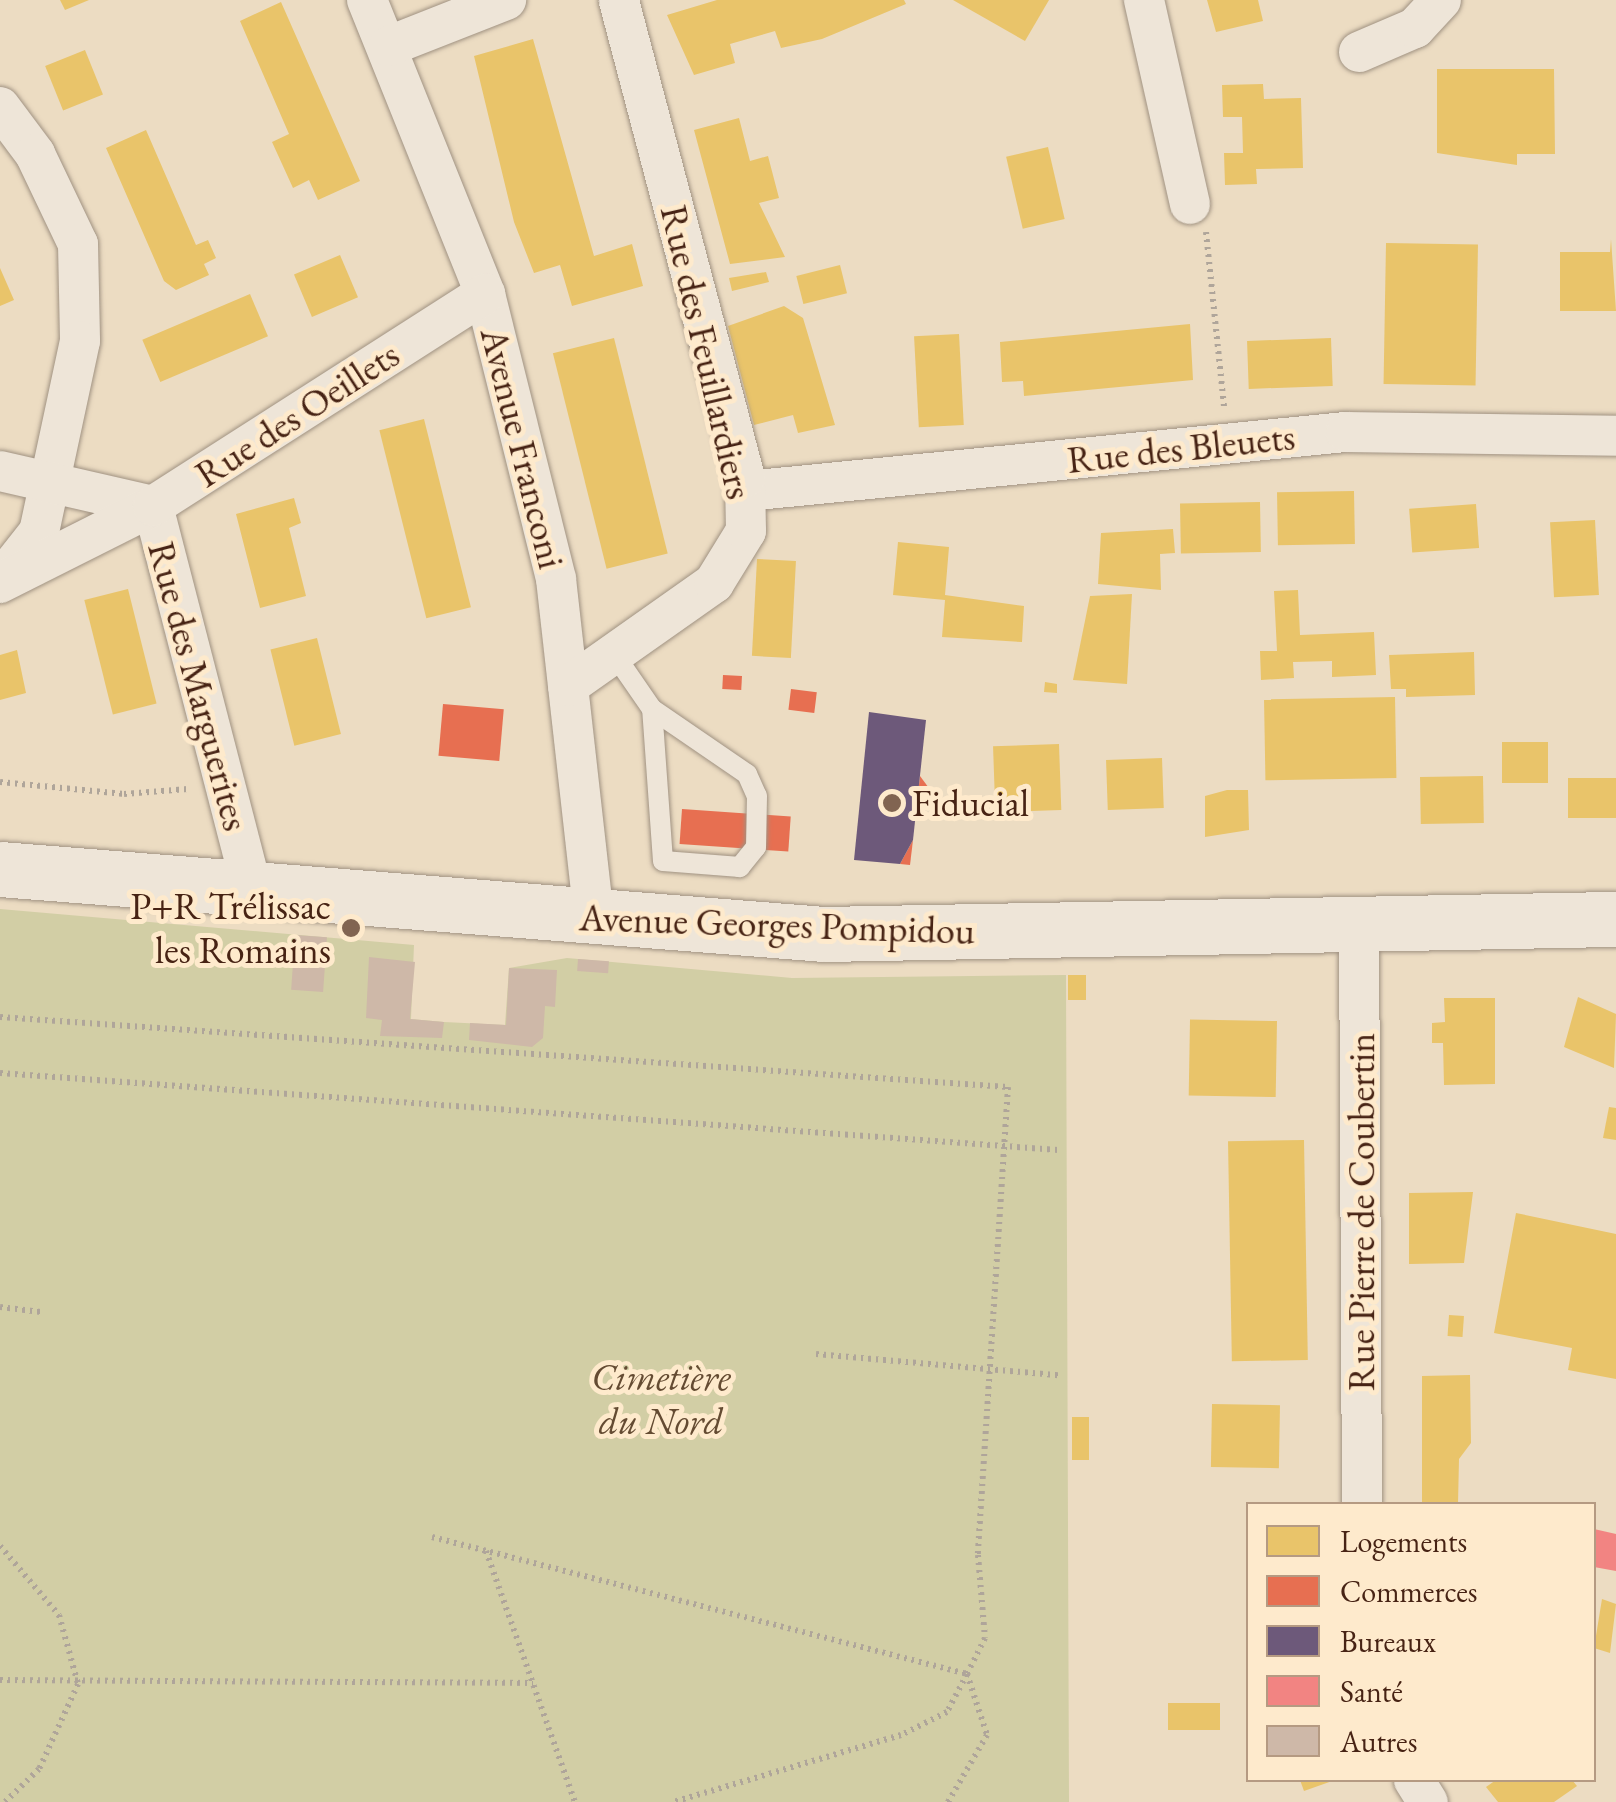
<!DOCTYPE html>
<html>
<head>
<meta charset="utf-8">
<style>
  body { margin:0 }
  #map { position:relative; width:1616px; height:1802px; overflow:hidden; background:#ecdcc2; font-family:"EB Garamond",serif }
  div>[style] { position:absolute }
  .green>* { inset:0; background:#d2cea5 }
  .homes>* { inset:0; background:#e9c46a; transform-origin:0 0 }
  .shops>* { inset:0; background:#e76f51; transform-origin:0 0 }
  .offices>* { inset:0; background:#6d597a }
  .health>* { inset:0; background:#f28482 }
  .building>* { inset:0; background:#ceb8a8; transform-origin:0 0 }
  .path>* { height:6px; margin-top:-3px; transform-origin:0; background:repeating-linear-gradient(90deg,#afa59a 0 2.5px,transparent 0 7.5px) }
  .roads { filter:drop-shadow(0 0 2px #a09282) drop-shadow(0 0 2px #a09282) }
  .service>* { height:20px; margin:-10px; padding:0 10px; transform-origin:10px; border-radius:10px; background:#eee5d8 }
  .minor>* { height:40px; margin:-20px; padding:0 20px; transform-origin:20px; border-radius:20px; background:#eee5d8 }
  .secondary>* { height:55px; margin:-27.5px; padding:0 27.5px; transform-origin:27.5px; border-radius:27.5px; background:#eee5d8 }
  .dots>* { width:28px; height:28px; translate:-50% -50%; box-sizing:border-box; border:5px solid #feeacc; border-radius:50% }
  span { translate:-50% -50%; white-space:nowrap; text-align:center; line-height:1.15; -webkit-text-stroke:10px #feeacc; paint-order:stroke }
  .street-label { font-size:38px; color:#472314 }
  .poi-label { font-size:38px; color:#472314 }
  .left { translate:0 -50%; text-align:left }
  .right { translate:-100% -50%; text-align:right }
  .park-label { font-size:38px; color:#644b32; font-style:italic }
  .legend { position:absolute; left:1246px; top:1502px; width:350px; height:280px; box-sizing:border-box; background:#feeacc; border:2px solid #b59a82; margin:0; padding:12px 18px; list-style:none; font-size:30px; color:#472314 }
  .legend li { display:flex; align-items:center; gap:20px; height:50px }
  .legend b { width:50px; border:2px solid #b59a82 }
</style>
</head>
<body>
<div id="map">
  <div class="green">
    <i style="clip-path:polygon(0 909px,414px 945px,411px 1019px,444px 1022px,505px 1025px,509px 968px,567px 958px,792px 978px,1066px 975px,1069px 1802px,0 1802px)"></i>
  </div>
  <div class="homes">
    <i style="clip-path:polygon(60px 0,89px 0,65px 10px)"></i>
    <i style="clip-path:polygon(717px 0,904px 0,906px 4px,822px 39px,781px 48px,775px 31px,730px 44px,735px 63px,694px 75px,667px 15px)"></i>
    <i style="clip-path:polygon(953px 0,1049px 0,1025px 41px)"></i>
    <i style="clip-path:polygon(1207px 0,1258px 0,1263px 21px,1216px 32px)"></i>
    <i style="clip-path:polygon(281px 2px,360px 181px,318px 200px,309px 180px,293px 188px,272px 142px,289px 134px,240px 21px)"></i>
    <i style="clip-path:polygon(533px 39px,594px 256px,632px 244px,643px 286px,572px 306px,560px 265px,534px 273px,514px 222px,474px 56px)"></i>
    <i style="left:85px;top:50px;width:48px;height:43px;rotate:68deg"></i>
    <i style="clip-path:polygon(1437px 69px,1554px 69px,1555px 154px,1517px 154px,1517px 165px,1437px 153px)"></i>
    <i style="clip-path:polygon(1263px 84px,1264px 99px,1301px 98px,1303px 168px,1256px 169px,1257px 184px,1225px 185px,1224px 153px,1243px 153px,1242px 117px,1223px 117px,1222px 85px)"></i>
    <i style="clip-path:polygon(739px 118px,750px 161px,768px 156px,779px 198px,759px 203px,785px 257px,730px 264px,694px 130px)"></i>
    <i style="clip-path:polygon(146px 130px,196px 245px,208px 240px,216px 258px,204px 264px,209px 275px,176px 290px,164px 281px,106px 148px)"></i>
    <i style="left:1048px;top:147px;width:74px;height:43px;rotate:77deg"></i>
    <i style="clip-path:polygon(1611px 239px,1616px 311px,1560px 311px,1560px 252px,1610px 252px)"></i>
    <i style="left:1386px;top:243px;width:92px;height:141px;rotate:1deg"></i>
    <i style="left:340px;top:255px;width:46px;height:50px;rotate:67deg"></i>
    <i style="left:840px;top:265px;width:29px;height:45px;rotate:76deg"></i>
    <i style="clip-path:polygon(0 268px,14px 300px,0 306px)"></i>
    <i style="clip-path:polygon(766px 272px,769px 282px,732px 291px,729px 278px)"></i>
    <i style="left:250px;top:294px;width:46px;height:117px;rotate:67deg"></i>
    <i style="clip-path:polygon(784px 306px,803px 318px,835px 425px,798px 433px,793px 415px,754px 425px,728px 326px)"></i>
    <i style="clip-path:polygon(1190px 324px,1193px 380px,1024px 396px,1023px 381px,1002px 382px,1000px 342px)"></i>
    <i style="left:959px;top:334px;width:91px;height:45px;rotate:87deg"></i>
    <i style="left:614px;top:338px;width:222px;height:63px;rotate:76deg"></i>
    <i style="left:1331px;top:338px;width:48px;height:84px;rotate:88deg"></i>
    <i style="left:424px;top:419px;width:194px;height:46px;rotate:76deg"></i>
    <i style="left:1354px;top:491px;width:53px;height:77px;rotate:89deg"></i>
    <i style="clip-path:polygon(294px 498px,301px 523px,289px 528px,306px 596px,260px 608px,236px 514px)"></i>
    <i style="left:1260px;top:502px;width:50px;height:80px;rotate:89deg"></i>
    <i style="left:1476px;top:504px;width:44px;height:67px;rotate:86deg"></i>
    <i style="left:1595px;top:520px;width:75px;height:45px;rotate:87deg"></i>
    <i style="clip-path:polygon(1173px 529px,1175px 553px,1160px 554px,1161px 590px,1098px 584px,1101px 533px)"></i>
    <i style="clip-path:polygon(898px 542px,949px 547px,945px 595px,1024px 606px,1022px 642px,942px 637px,945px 600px,893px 595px)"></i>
    <i style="left:757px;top:559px;width:39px;height:97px;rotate:3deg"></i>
    <i style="left:128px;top:589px;width:118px;height:45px;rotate:76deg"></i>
    <i style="clip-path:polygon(1298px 590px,1300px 635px,1374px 632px,1376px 675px,1332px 677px,1332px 661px,1293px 662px,1294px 678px,1261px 680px,1260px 651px,1277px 651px,1274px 591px)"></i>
    <i style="clip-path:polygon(1132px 594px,1127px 684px,1073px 680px,1090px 596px)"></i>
    <i style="left:317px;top:638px;width:99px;height:48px;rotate:76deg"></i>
    <i style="clip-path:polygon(17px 650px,26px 693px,0 700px,0 655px)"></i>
    <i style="clip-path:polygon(1474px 652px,1475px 695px,1406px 697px,1406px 689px,1391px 689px,1389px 655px)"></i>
    <i style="clip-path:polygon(1045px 682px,1057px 684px,1057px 693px,1044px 692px)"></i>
    <i style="left:1395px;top:697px;width:81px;height:131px;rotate:89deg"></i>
    <i style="left:1502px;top:742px;width:46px;height:41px"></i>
    <i style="left:1059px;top:744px;width:66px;height:66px;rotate:88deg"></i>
    <i style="left:1162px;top:758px;width:50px;height:56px;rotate:88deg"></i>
    <i style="left:1483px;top:776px;width:47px;height:63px;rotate:89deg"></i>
    <i style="left:1616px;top:778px;width:40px;height:48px;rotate:90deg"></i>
    <i style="clip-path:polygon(1227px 790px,1248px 790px,1249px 830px,1205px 837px,1205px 796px)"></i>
    <i style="left:1068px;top:975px;width:18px;height:25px"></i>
    <i style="clip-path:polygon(1578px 997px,1616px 1014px,1614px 1068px,1564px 1047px)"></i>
    <i style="clip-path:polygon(1444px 998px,1495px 998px,1495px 1084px,1444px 1085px,1443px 1043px,1432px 1043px,1432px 1023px,1445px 1022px)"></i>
    <i style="left:1277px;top:1021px;width:76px;height:87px;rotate:91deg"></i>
    <i style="clip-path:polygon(1609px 1107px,1616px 1108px,1616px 1140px,1603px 1138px)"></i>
    <i style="left:1304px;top:1140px;width:220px;height:76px;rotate:89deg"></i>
    <i style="clip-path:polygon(1473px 1192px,1464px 1263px,1409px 1264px,1409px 1193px)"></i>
    <i style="clip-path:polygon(1516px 1213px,1616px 1234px,1616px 1379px,1568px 1370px,1572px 1348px,1494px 1333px)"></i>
    <i style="left:1449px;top:1315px;width:15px;height:21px;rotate:4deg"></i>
    <i style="clip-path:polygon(1470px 1375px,1471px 1443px,1459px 1459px,1458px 1504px,1422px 1503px,1422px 1376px)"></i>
    <i style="left:1212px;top:1404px;width:68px;height:63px;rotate:1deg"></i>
    <i style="left:1072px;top:1417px;width:17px;height:43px"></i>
    <i style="clip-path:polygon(1602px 1599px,1616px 1604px,1610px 1653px,1594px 1648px)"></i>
    <i style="left:1220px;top:1703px;width:27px;height:52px;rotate:90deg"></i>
    <i style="clip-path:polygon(1300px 1780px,1335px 1780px,1304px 1791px)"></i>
    <i style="clip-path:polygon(1496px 1780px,1572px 1780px,1577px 1786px,1554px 1802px,1498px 1802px,1486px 1787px)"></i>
  </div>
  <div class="shops">
    <i style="left:723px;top:675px;width:19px;height:14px;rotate:3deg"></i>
    <i style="left:791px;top:689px;width:26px;height:21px;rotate:7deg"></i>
    <i style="left:443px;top:704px;width:61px;height:52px;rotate:5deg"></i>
    <i style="clip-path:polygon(920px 776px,937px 799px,916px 813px)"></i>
    <i style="left:682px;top:809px;width:109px;height:35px;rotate:4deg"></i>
    <i style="clip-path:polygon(913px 840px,910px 865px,900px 864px)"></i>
  </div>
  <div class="offices">
    <i style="clip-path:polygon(869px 712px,926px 720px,913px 840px,900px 864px,854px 860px)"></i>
  </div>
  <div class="health">
    <i style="clip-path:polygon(1594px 1529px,1616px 1534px,1616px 1571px,1594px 1567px)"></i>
  </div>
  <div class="building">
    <i style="left:295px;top:935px;width:32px;height:55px;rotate:4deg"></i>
    <i style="clip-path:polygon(369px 957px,415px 962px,410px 1019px,444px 1022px,442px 1038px,380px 1036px,382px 1020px,366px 1018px)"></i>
    <i style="left:578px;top:959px;width:31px;height:12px;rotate:4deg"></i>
    <i style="clip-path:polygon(509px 968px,557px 970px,555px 1007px,545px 1006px,543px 1038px,532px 1047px,469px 1040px,470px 1023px,506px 1025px)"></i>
  </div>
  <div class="path">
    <i style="left:1206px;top:232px;width:176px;rotate:84.1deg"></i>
    <i style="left:0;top:782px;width:125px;rotate:5.5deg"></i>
    <i style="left:124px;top:794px;width:64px;rotate:-4.5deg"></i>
    <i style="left:0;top:1017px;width:1010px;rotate:3.97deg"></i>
    <i style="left:1008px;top:1087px;width:469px;rotate:93.7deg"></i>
    <i style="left:978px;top:1555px;width:83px;rotate:85.2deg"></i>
    <i style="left:985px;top:1638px;width:40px;rotate:116.6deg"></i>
    <i style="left:967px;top:1674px;width:64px;rotate:71.8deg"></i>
    <i style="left:987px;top:1735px;width:78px;rotate:120.2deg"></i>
    <i style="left:0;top:1073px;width:1061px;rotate:4.16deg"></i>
    <i style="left:0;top:1307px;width:41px;rotate:7deg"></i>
    <i style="left:816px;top:1354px;width:243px;rotate:5deg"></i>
    <i style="left:432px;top:1537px;width:552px;rotate:14.36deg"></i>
    <i style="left:967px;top:1674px;width:43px;rotate:117.8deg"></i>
    <i style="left:947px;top:1712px;width:51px;rotate:153.4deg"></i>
    <i style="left:901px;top:1735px;width:238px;rotate:163.6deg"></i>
    <i style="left:0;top:1546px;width:91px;rotate:49.5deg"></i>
    <i style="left:59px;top:1615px;width:72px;rotate:74.6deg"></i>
    <i style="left:78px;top:1684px;width:94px;rotate:114.6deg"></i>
    <i style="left:39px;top:1769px;width:47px;rotate:135.9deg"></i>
    <i style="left:486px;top:1551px;width:266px;rotate:70.5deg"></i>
    <i style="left:0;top:1680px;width:533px;rotate:0.32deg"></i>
  </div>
  <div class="roads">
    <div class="service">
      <i style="left:614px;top:654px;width:67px;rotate:55.4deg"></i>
      <i style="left:652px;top:709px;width:115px;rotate:34.4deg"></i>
      <i style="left:747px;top:774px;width:24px;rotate:66deg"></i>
      <i style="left:757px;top:796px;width:51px;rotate:91.1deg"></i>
      <i style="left:756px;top:847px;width:26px;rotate:129deg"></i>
      <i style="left:740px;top:867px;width:77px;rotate:-175.5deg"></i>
      <i style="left:663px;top:861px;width:152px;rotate:-94.1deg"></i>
    </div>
    <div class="minor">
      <i style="left:367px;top:0;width:317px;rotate:68.1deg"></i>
      <i style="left:485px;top:294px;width:294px;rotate:76deg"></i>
      <i style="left:556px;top:579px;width:340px;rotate:83.6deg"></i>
      <i style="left:1144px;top:0;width:209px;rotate:77.3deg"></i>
      <i style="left:389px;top:46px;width:126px;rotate:-21.5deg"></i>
      <i style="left:1359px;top:52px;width:61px;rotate:-23.2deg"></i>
      <i style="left:1415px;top:28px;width:38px;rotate:-47deg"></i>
      <i style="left:0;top:107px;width:59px;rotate:53.3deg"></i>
      <i style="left:35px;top:154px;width:100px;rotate:64.5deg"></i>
      <i style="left:78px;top:244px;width:97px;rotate:88.8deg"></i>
      <i style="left:80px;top:341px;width:195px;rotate:102.1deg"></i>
      <i style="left:39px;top:532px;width:55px;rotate:128.3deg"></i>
      <i style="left:0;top:471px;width:157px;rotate:12.9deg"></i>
      <i style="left:153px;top:506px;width:397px;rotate:75.5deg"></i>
      <i style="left:747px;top:491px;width:602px;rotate:-5.63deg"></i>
      <i style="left:1346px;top:432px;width:270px;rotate:0.8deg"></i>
      <i style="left:0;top:583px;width:171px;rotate:-26.7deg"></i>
      <i style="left:153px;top:506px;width:394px;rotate:-32.6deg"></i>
      <i style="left:568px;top:686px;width:179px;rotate:-35.2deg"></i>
      <i style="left:714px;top:583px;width:61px;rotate:-58.4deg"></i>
      <i style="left:746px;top:531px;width:53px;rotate:-91.1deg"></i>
      <i style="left:745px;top:478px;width:494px;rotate:-104.8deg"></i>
      <i style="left:1359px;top:919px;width:585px;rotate:89.71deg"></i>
      <i style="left:1414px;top:1780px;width:26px;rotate:58deg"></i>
    </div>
    <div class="secondary">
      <i style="left:0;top:869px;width:827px;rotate:4.51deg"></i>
      <i style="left:824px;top:934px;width:792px;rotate:-1.09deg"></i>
    </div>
  </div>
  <div class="dots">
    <i style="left:892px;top:803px;background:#816451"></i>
    <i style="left:351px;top:928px;background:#816451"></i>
  </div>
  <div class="street-label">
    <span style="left:707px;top:352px;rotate:77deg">Rue des Feuillardiers</span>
    <span style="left:297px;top:414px;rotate:-33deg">Rue des Oeillets</span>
    <span style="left:523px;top:448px;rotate:76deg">Avenue Franconi</span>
    <span style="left:1181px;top:448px;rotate:-6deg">Rue des Bleuets</span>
    <span style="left:199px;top:686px;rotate:75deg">Rue des Marguerites</span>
    <span style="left:777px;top:924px;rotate:2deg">Avenue Georges Pompidou</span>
    <span style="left:1361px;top:1212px;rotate:-90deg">Rue Pierre de Coubertin</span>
  </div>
  <div class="poi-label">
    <span class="left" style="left:912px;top:803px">Fiducial</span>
    <span class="right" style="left:331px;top:928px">P+R Trélissac<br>les Romains</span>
  </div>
  <div class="park-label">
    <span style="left:661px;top:1399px">Cimetière<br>du Nord</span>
  </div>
  <ul class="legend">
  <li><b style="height:28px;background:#e9c46a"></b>Logements</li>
  <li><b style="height:28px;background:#e76f51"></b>Commerces</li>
  <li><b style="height:28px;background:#6d597a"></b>Bureaux</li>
  <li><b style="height:28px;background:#f28482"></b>Santé</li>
  <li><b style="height:28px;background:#ceb8a8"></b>Autres</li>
  </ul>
</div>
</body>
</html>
